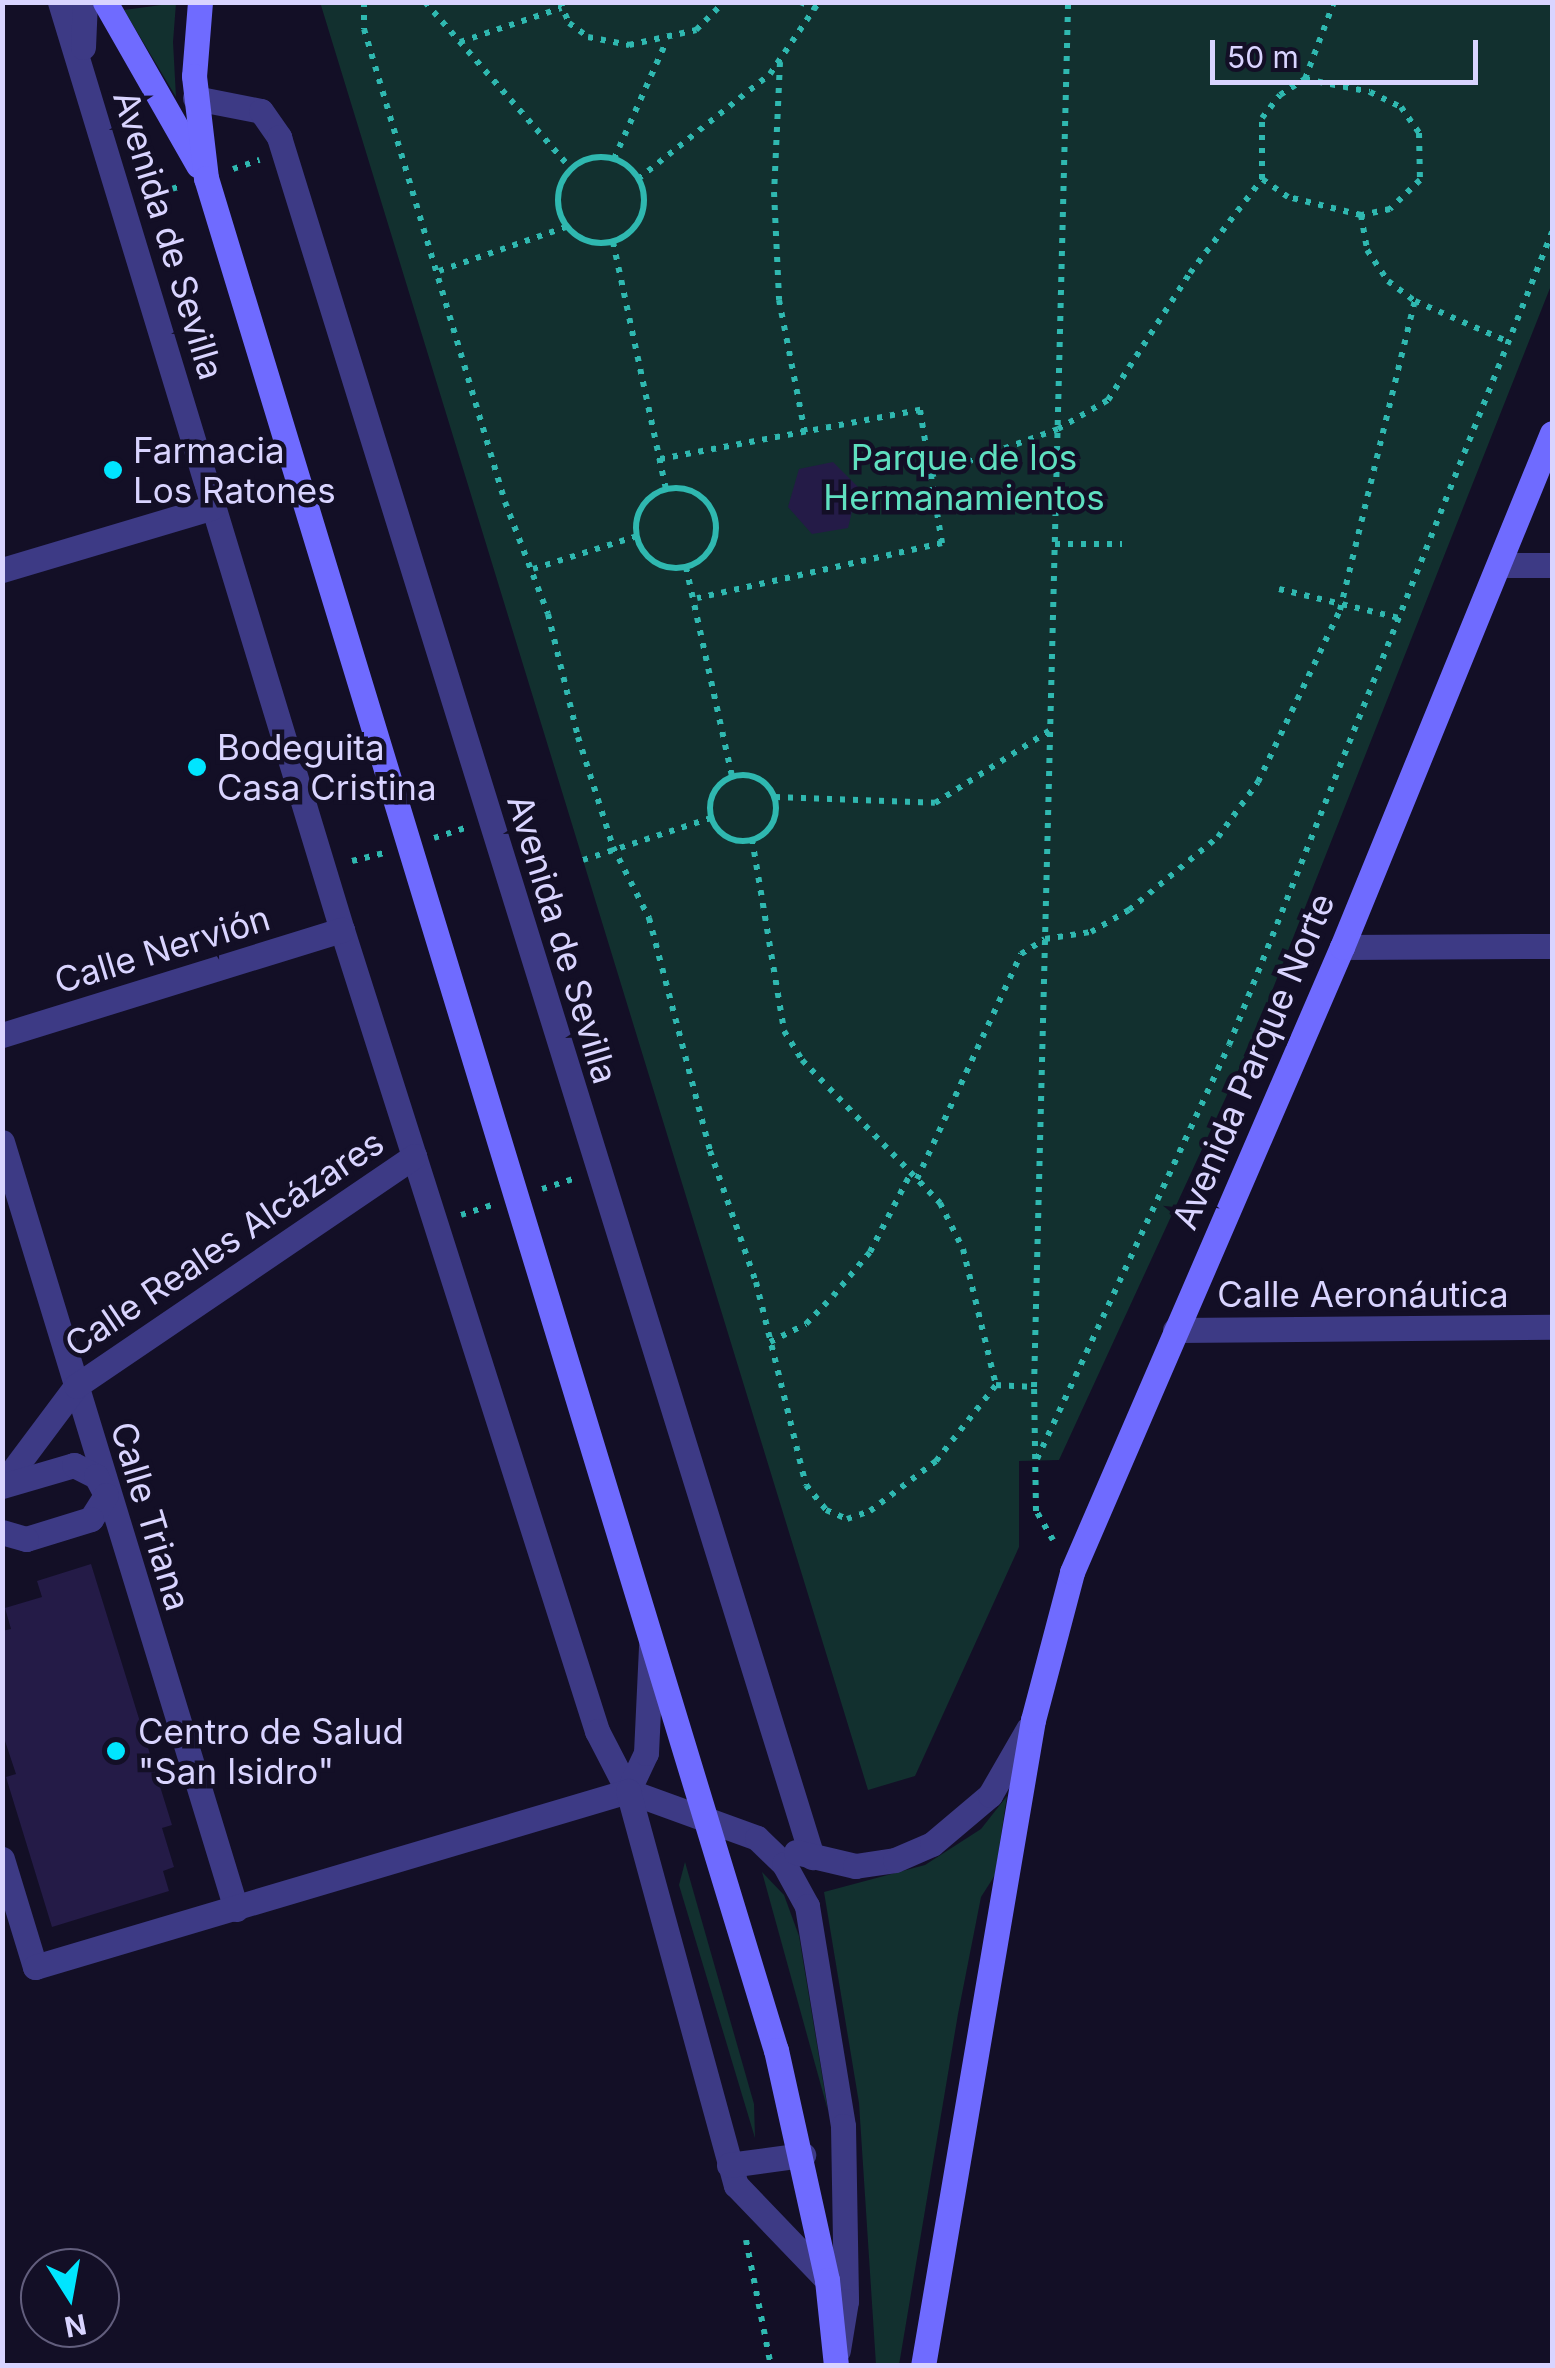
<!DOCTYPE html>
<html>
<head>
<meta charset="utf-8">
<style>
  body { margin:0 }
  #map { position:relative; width:1555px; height:2368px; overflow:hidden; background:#130f26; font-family:Inter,sans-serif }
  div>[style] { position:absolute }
  .green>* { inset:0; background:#12302f }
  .building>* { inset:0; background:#241b47 }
  .path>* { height:6px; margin-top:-3px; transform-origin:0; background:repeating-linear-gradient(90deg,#2fb8b0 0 5px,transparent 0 13px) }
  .path>.ring { margin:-3px; padding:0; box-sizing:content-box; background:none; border:6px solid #2fb8b0; border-radius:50% }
  .street>* { height:25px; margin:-12.5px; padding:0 12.5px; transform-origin:12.5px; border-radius:12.5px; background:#3d3a85 }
  .secondary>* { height:25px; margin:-12.5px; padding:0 12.5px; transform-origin:12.5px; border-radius:12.5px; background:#6f6bff }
  .dots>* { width:28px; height:28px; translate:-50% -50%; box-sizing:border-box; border:5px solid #130f26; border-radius:50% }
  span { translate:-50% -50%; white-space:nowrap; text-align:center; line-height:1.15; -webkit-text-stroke:9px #130f26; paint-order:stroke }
  .street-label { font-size:35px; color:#d9d4ff }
  .poi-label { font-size:35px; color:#d9d4ff }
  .left { translate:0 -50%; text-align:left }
  .park-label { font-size:35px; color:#5fe0c0 }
  .frame { position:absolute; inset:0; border:5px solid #d9d4ff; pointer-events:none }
  .north { position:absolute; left:20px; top:2248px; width:100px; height:100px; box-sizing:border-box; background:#130f26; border:2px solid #625e7d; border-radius:50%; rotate:169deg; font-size:28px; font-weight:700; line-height:40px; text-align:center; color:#d9d4ff }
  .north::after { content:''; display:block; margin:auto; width:35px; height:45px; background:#00e5ff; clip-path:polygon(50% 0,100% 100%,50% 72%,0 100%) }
  .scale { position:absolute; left:1210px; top:40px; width:268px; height:45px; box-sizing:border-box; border:5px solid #d9d4ff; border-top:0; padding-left:12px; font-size:30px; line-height:35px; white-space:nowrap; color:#d9d4ff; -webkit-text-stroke:8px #130f26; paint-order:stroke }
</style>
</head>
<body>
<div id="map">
  <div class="green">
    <i style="clip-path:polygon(320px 2px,1552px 3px,1552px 283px,1255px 1034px,1059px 1460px,1019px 1461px,1019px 1547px,915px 1776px,868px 1790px)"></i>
    <i style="clip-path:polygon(176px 3px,173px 42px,176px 97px,124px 10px)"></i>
    <i style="clip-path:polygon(1007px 1796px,995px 1875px,981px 1897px,958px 2014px,899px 2365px,876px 2365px,859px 2103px,824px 1892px,925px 1865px,981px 1829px)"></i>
    <i style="clip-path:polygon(685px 1862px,754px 2104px,755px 2138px,679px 1885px)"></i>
    <i style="clip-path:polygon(762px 1872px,784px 1895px,799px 1936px,828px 2111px)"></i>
  </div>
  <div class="building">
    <i style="clip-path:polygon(833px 462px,858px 487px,848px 528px,812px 534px,788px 507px,799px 469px)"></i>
    <i style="clip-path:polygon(91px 1564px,172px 1825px,162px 1828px,174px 1867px,163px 1871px,169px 1891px,52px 1927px,6px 1777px,16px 1774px,2px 1732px,2px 1631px,11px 1629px,5px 1608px,42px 1597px,37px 1581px)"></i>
  </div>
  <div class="path">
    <i style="left:364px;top:2px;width:27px;rotate:90deg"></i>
    <i style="left:364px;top:29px;width:494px;rotate:73.4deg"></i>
    <i style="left:505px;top:502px;width:120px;rotate:69deg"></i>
    <i style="left:548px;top:614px;width:127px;rotate:76.3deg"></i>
    <i style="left:578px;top:737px;width:115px;rotate:72.3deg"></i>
    <i style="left:613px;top:847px;width:80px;rotate:63.1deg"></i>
    <i style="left:649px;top:918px;width:241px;rotate:75.3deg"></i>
    <i style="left:710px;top:1151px;width:139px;rotate:70.7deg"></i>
    <i style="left:756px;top:1282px;width:209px;rotate:76.2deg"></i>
    <i style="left:806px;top:1485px;width:32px;rotate:51deg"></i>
    <i style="left:826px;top:1510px;width:23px;rotate:23deg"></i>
    <i style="left:847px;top:1519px;width:24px;rotate:-19deg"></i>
    <i style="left:870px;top:1511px;width:83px;rotate:-37.1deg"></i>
    <i style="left:936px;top:1461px;width:97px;rotate:-51.7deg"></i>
    <i style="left:383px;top:2px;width:34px"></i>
    <i style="left:425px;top:2px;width:222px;rotate:48.8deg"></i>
    <i style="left:560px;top:2px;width:23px;rotate:67deg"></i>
    <i style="left:569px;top:23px;width:24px;rotate:36deg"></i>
    <i style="left:588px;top:37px;width:42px;rotate:11deg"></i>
    <i style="left:629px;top:45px;width:69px;rotate:-12.6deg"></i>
    <i style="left:696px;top:30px;width:40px;rotate:-45deg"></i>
    <i style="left:800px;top:2px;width:17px;rotate:21deg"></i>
    <i style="left:460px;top:42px;width:107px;rotate:-18.6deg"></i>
    <i style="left:780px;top:62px;width:130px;rotate:92.6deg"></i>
    <i style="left:774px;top:192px;width:108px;rotate:87.3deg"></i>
    <i style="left:779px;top:300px;width:135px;rotate:78.9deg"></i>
    <i style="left:1305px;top:79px;width:66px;rotate:11.3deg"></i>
    <i style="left:1370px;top:92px;width:34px;rotate:26deg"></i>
    <i style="left:1401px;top:107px;width:32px;rotate:55deg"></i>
    <i style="left:1419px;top:133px;width:47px;rotate:88.8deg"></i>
    <i style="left:1420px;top:180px;width:42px;rotate:136deg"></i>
    <i style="left:1390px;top:209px;width:30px;rotate:168deg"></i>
    <i style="left:1361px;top:215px;width:75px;rotate:-166.1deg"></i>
    <i style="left:1288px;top:197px;width:32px;rotate:-145deg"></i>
    <i style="left:1262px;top:179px;width:61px;rotate:-90deg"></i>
    <i style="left:1262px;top:118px;width:29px;rotate:-52deg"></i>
    <i style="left:1280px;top:95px;width:30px;rotate:-33deg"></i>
    <i style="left:1305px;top:79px;width:82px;rotate:-69.4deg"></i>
    <i class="ring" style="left:558px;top:157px;width:80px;height:80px"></i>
    <i style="left:614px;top:159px;width:128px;rotate:-66deg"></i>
    <i style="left:233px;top:169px;width:28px;rotate:-19deg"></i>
    <i style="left:638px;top:179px;width:169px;rotate:-38.5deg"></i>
    <i style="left:770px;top:74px;width:87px;rotate:-55.8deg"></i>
    <i style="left:147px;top:196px;width:32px;rotate:-16deg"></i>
    <i style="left:1361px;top:215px;width:36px;rotate:80deg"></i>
    <i style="left:1367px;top:250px;width:37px;rotate:56deg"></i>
    <i style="left:1388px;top:281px;width:34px;rotate:37deg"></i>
    <i style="left:1415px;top:301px;width:103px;rotate:23.6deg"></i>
    <i style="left:613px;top:242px;width:254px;rotate:77.9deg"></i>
    <i style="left:439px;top:271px;width:134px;rotate:-19.1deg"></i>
    <i style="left:660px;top:459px;width:265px;rotate:-10.7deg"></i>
    <i style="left:920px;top:410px;width:135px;rotate:80.6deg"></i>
    <i style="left:942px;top:543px;width:251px;rotate:167.3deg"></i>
    <i style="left:931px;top:475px;width:135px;rotate:-19.9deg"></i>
    <i style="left:1058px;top:429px;width:58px;rotate:-30.1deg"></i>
    <i style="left:1108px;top:400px;width:151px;rotate:-57.2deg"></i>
    <i style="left:1190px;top:273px;width:118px;rotate:-52.5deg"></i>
    <i class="ring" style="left:636px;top:488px;width:74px;height:74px"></i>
    <i style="left:1055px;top:544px;width:67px"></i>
    <i style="left:686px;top:567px;width:214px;rotate:77.6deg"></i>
    <i style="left:533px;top:569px;width:109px;rotate:-17.6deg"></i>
    <i style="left:1279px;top:589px;width:123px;rotate:13.6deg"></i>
    <i class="ring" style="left:710px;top:775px;width:60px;height:60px"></i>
    <i style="left:775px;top:797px;width:160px;rotate:2.1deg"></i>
    <i style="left:935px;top:803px;width:135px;rotate:-32.3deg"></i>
    <i style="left:434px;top:838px;width:33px;rotate:-18deg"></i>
    <i style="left:752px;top:839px;width:195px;rotate:80.5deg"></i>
    <i style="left:784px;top:1031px;width:34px;rotate:58deg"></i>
    <i style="left:802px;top:1060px;width:199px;rotate:46deg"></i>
    <i style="left:940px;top:1203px;width:51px;rotate:63.4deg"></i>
    <i style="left:963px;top:1249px;width:140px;rotate:76.4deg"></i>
    <i style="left:996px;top:1385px;width:38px;rotate:3deg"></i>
    <i style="left:583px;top:860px;width:135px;rotate:-18.2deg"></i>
    <i style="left:352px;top:861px;width:32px;rotate:-14deg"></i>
    <i style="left:917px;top:1179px;width:248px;rotate:-65.2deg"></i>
    <i style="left:1021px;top:954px;width:28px;rotate:-32deg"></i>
    <i style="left:1045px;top:939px;width:47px;rotate:-8.7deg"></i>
    <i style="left:1091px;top:932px;width:44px;rotate:-30.1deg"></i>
    <i style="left:1129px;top:910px;width:115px;rotate:-39.4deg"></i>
    <i style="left:1218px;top:837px;width:68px;rotate:-54deg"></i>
    <i style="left:1258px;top:782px;width:191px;rotate:-64.5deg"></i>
    <i style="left:1340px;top:610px;width:318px;rotate:-76.4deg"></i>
    <i style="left:542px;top:1189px;width:33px;rotate:-18deg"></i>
    <i style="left:461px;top:1215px;width:33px;rotate:-18deg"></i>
    <i style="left:770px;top:1342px;width:40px;rotate:-26.6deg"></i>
    <i style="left:806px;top:1324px;width:39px;rotate:-46deg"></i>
    <i style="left:833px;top:1296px;width:57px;rotate:-49.9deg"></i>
    <i style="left:870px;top:1252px;width:89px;rotate:-62.6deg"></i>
    <i style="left:1037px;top:1459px;width:456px;rotate:-65.1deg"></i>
    <i style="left:1229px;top:1045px;width:875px;rotate:-68.33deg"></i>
    <i style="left:1053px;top:1540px;width:34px;rotate:-120deg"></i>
    <i style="left:1036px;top:1511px;width:124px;rotate:-90.9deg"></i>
    <i style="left:1034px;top:1387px;width:1385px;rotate:-88.59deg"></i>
    <i style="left:746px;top:2240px;width:128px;rotate:78.8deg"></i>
  </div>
  <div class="street">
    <i style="left:60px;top:2px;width:970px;rotate:73.1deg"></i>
    <i style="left:342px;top:930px;width:841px;rotate:72.34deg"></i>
    <i style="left:597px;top:1731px;width:68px;rotate:62.7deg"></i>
    <i style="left:83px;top:47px;width:45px;rotate:-87.5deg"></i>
    <i style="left:195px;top:98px;width:67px;rotate:11.1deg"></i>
    <i style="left:261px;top:111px;width:32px;rotate:55deg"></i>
    <i style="left:279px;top:137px;width:1801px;rotate:72.78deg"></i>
    <i style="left:1500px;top:565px;width:52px"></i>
    <i style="left:2px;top:570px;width:220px;rotate:-16.6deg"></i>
    <i style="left:1342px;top:947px;width:210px;rotate:-0.3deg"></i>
    <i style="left:2px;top:1035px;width:356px;rotate:-17.2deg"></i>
    <i style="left:2px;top:1142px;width:802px;rotate:73.03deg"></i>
    <i style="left:1175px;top:1330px;width:377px;rotate:-0.5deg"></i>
    <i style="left:2px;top:1485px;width:124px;rotate:-53.2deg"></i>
    <i style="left:76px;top:1386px;width:409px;rotate:-34.2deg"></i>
    <i style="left:2px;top:1486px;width:75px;rotate:-16.3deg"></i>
    <i style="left:74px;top:1465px;width:25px;rotate:27deg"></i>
    <i style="left:96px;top:1476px;width:21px;rotate:62deg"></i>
    <i style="left:106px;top:1495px;width:28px;rotate:122deg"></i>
    <i style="left:91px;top:1519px;width:68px;rotate:162.9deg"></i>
    <i style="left:26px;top:1539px;width:25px;rotate:-164deg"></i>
    <i style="left:628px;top:1791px;width:137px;rotate:20deg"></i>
    <i style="left:757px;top:1838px;width:37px;rotate:44deg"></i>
    <i style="left:784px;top:1864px;width:48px;rotate:61.3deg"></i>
    <i style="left:807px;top:1906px;width:223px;rotate:80.7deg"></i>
    <i style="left:843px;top:2126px;width:175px;rotate:89deg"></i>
    <i style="left:846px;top:2301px;width:50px;rotate:99.3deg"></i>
    <i style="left:628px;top:1791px;width:42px;rotate:-64.7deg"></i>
    <i style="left:646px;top:1753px;width:107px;rotate:-87.3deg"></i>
    <i style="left:796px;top:1852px;width:61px;rotate:13.3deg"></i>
    <i style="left:855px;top:1866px;width:40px;rotate:-8.5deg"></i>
    <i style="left:895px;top:1860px;width:40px;rotate:-23.4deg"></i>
    <i style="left:932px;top:1844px;width:76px;rotate:-40.2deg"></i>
    <i style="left:990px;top:1795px;width:76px;rotate:-60.1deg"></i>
    <i style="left:2px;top:1859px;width:113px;rotate:73deg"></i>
    <i style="left:35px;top:1967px;width:619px;rotate:-16.53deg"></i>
    <i style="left:628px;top:1791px;width:409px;rotate:74.7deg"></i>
    <i style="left:736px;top:2185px;width:132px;rotate:46.2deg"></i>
    <i style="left:729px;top:2165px;width:75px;rotate:-7.7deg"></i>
  </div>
  <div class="secondary">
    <i style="left:105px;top:2px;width:188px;rotate:60.3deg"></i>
    <i style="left:200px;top:2px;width:74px;rotate:94.6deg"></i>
    <i style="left:194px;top:76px;width:103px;rotate:83.3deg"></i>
    <i style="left:206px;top:178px;width:1957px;rotate:73.07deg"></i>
    <i style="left:776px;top:2050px;width:236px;rotate:77.5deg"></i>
    <i style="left:827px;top:2280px;width:86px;rotate:84deg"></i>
    <i style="left:923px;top:2366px;width:655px;rotate:-80.34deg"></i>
    <i style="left:1033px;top:1720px;width:153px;rotate:-75.2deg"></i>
    <i style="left:1072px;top:1572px;width:681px;rotate:-66.64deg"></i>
    <i style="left:1342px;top:947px;width:555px;rotate:-67.78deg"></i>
  </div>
  <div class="dots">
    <i style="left:113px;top:470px;background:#00e5ff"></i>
    <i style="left:197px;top:767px;background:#00e5ff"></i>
    <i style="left:116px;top:1751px;background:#00e5ff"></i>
  </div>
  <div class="street-label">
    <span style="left:169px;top:235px;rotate:73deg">Avenida de Sevilla</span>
    <span style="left:563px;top:939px;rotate:73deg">Avenida de Sevilla</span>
    <span style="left:162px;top:949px;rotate:-17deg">Calle Nervión</span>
    <span style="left:1253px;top:1061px;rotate:-67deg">Avenida Parque Norte</span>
    <span style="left:224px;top:1243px;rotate:-34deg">Calle Reales Alcázares</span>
    <span style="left:1363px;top:1294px">Calle Aeronáutica</span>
    <span style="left:151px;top:1516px;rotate:73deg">Calle Triana</span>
  </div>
  <div class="poi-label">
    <span class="left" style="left:133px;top:470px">Farmacia<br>Los Ratones</span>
    <span class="left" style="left:217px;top:767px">Bodeguita<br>Casa Cristina</span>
    <span class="left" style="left:138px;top:1751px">Centro de Salud<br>"San Isidro"</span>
  </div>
  <div class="park-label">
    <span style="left:964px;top:477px">Parque de los<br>Hermanamientos</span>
  </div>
  <div class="frame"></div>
  <div class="north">N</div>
  <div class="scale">50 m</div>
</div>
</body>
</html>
